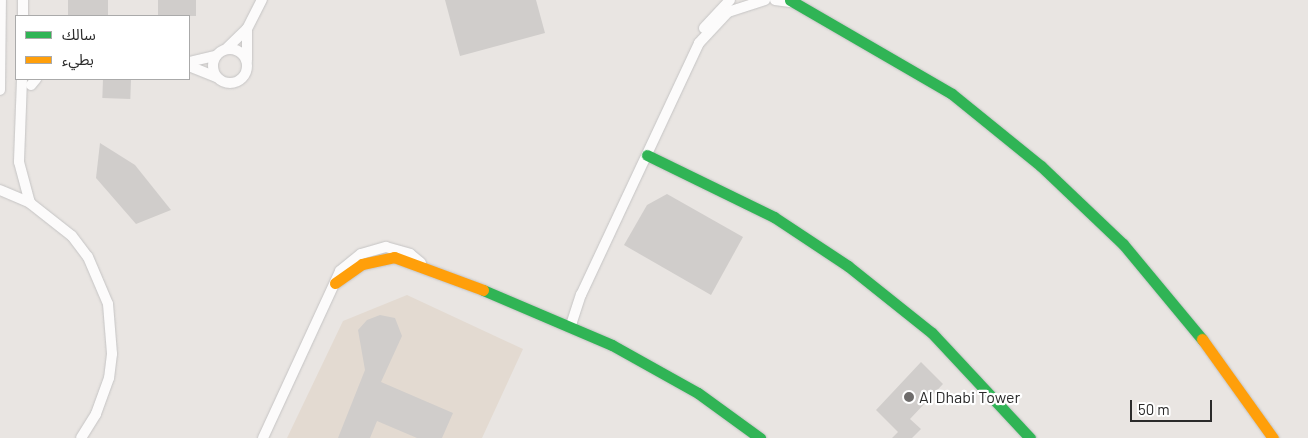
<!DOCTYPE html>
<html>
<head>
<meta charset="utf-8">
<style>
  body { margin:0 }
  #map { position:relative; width:1308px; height:438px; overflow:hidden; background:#e9e5e2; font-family:Barlow,"Noto Sans Arabic",sans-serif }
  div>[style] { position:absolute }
  .education>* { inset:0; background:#e3dad1 }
  .building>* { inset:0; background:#d0cdcb; transform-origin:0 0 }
  .roads { filter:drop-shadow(0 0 1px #c5c4c4) drop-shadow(0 0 1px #c5c4c4) }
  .street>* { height:10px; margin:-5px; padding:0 5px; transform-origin:5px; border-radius:5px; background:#fcfbfb }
  .street>.ring { margin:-5px; padding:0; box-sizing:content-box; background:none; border:10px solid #fcfbfb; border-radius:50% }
  .fast>* { height:11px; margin:-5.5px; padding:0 5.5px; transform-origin:5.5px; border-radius:5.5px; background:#30b455 }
  .slow>* { height:11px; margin:-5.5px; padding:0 5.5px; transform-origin:5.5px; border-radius:5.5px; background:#ff9f0a }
  .dots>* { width:14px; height:14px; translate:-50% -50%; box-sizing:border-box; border:2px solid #fff; border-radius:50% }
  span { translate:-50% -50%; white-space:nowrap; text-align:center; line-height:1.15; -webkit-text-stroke:4.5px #fff; paint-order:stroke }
  .poi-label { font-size:16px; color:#2b2b2b }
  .left { translate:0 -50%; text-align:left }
  .legend { position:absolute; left:15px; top:15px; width:175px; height:65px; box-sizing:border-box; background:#fff; border:1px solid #aaa; margin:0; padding:6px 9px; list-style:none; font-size:15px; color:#2b2b2b }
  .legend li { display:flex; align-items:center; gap:10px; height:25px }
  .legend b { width:25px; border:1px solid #aaa }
  .scale { position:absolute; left:1130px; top:400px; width:82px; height:22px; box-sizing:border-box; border:2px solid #2b2b2b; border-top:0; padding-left:6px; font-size:15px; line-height:18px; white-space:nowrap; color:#2b2b2b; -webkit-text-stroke:4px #fff; paint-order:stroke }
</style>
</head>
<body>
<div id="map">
  <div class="education">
    <i style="clip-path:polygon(407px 295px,523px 349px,482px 438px,287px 438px,343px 321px)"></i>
  </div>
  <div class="building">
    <i style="left:68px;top:0;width:40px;height:15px"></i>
    <i style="left:158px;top:0;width:38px;height:16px"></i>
    <i style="clip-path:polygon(445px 0,536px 0,545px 33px,460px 56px)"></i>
    <i style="left:103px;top:79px;width:28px;height:19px;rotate:2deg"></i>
    <i style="clip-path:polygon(100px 143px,135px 165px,171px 210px,136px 224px,96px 178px)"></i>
    <i style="clip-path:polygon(667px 194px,743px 237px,711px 295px,624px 245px,647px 205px)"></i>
    <i style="clip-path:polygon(380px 315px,395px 318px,402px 336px,381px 382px,453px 413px,442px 438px,417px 438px,377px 421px,370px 438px,338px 438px,365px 370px,358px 330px,367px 320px)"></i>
    <i style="clip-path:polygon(921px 362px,943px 384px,910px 419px,921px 429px,912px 438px,892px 438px,898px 432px,876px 410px)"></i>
  </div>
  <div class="roads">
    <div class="street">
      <i style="left:23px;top:0;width:16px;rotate:90deg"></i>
      <i style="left:775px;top:0;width:21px;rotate:8deg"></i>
      <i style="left:704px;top:28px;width:38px;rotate:-47deg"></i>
      <i class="ring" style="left:213px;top:49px;width:24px;height:24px"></i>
      <i style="left:226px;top:49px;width:29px;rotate:-44deg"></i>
      <i style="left:247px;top:29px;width:33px;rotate:-63deg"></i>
      <i style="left:247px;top:60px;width:31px;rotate:-90deg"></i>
      <i style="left:189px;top:62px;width:28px;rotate:-13deg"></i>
      <i style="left:189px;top:66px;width:29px;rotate:22deg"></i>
      <i style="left:22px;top:79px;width:83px;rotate:92.1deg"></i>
      <i style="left:19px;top:162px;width:42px;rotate:75deg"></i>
      <i style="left:31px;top:85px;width:8px;rotate:-50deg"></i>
      <i style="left:0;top:90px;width:90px;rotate:-89.4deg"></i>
      <i style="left:0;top:190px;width:33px;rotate:23deg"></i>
      <i style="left:30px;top:203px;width:53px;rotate:38.2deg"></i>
      <i style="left:72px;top:236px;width:26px;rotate:53deg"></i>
      <i style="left:88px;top:257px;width:51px;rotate:66.9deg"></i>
      <i style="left:108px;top:304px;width:50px;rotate:85.4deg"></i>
      <i style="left:112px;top:354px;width:24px;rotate:97deg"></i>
      <i style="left:109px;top:378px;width:38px;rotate:110deg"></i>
      <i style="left:96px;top:414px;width:28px;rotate:122deg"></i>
      <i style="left:571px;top:325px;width:32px;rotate:-72deg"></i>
      <i style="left:581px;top:295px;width:278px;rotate:-64.9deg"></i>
      <i style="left:699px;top:43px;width:42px;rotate:-46.9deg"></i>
      <i style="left:728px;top:12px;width:39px;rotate:-18deg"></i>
      <i style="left:263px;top:438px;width:184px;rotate:-65.2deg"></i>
      <i style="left:340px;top:271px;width:27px;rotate:-39deg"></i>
      <i style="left:361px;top:254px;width:26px;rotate:-16deg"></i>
      <i style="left:386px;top:247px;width:25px;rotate:16deg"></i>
      <i style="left:410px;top:254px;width:14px;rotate:39deg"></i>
    </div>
    <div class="fast">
      <i style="left:790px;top:0;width:187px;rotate:30.1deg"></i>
      <i style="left:952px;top:94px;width:114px;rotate:39deg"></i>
      <i style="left:1041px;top:166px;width:113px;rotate:43.6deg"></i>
      <i style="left:1123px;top:244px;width:124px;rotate:50.3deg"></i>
      <i style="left:647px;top:155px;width:141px;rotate:26deg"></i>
      <i style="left:774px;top:217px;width:89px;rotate:33.5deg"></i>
      <i style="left:848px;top:266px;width:107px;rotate:38.6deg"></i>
      <i style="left:932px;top:333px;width:144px;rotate:47deg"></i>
      <i style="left:483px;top:290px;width:140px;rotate:23.1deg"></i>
      <i style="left:612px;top:345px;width:98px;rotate:29.2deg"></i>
      <i style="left:698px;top:393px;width:77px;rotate:36deg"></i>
    </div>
    <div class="slow">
      <i style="left:335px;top:283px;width:33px;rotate:-35deg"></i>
      <i style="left:362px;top:264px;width:33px;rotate:-12deg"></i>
      <i style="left:394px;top:257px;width:95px;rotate:20.3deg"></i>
      <i style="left:1202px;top:339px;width:122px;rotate:54.4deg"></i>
    </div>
  </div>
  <div class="dots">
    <i style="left:909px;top:397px;background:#6e6c6b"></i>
  </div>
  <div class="poi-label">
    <span class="left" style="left:919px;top:397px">Al Dhabi Tower</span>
  </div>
  <ul class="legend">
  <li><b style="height:6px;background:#30b455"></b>سالك</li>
  <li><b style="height:6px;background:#ff9f0a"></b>بطيء</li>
  </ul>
  <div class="scale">50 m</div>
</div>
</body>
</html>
